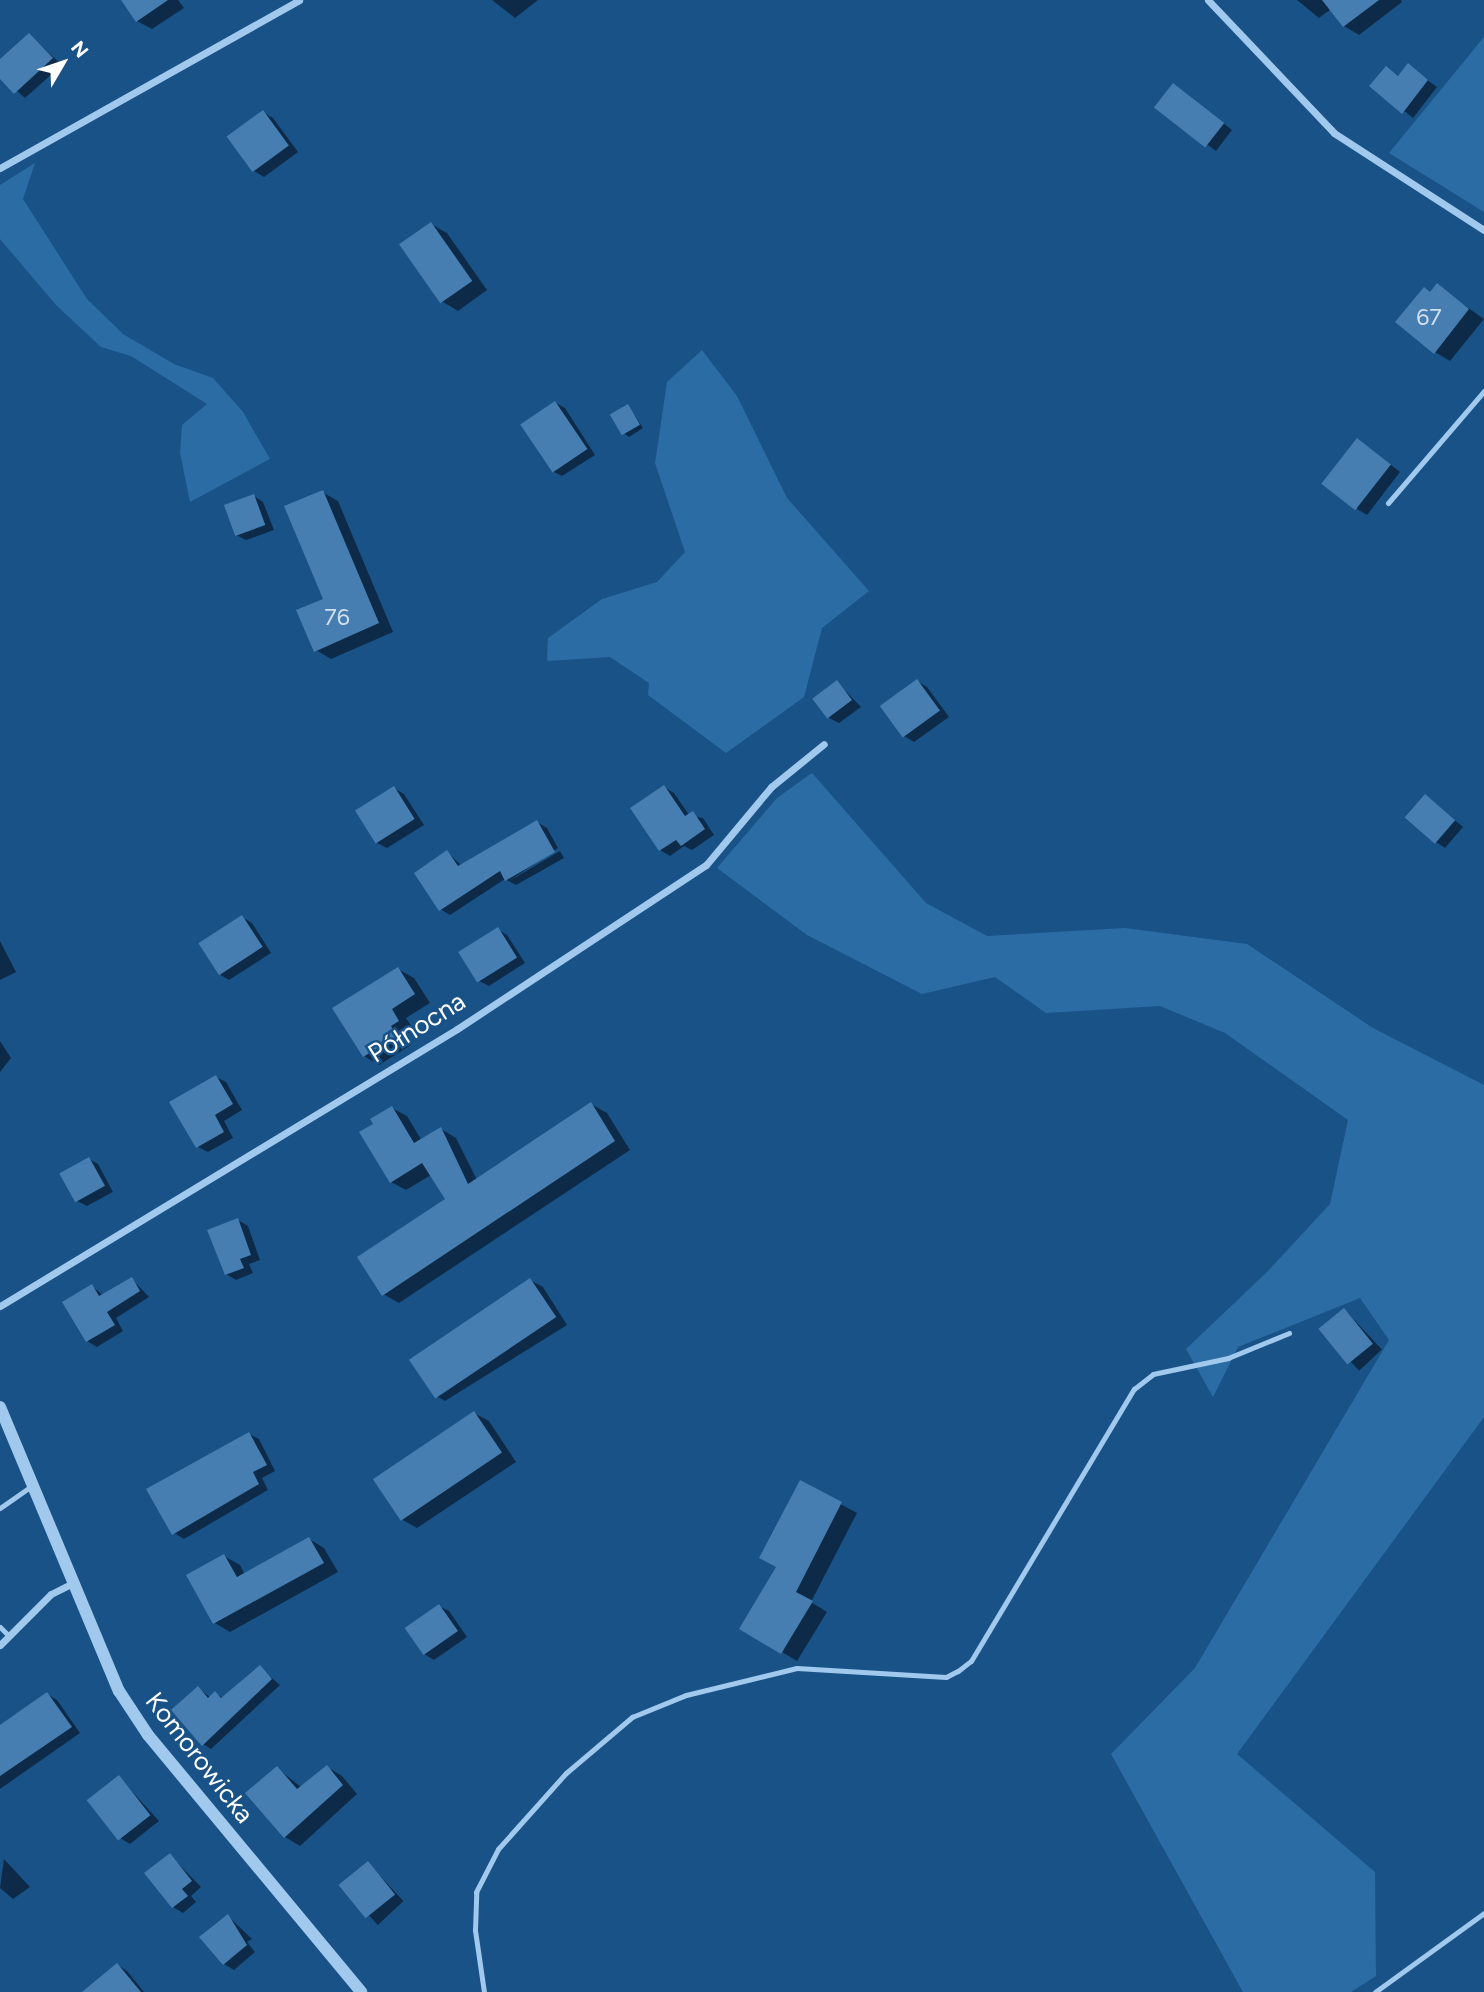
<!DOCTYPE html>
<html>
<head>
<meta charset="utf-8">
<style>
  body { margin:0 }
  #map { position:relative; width:1484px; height:1992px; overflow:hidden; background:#195287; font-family:Figtree,sans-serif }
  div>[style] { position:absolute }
  .green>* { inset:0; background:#2c6ca5 }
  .shadow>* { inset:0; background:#0007; transform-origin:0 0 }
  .building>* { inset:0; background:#467eb2; transform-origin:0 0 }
  .service>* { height:5px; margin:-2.5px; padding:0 2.5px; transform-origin:2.5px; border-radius:2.5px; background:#a0c9ed }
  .minor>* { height:7px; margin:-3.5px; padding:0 3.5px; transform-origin:3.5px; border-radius:3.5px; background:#a0c9ed }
  .tertiary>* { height:12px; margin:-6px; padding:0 6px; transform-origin:6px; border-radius:6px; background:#a0c9ed }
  span { translate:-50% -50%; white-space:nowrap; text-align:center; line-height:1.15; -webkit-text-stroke:5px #195287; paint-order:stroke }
  .number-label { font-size:23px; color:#d1dfec }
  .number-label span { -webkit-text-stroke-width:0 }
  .street-label { font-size:26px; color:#fff }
  .north { position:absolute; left:28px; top:28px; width:70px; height:70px; -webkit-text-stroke:5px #195287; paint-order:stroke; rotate:51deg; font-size:19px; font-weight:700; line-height:28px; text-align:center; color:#fff }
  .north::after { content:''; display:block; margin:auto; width:24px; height:32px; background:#fff; clip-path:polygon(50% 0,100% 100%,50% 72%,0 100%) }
</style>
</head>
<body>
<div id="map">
  <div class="green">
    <i style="clip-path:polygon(1484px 37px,1484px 212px,1389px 153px)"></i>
    <i style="clip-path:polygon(35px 163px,23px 199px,87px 299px,123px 334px,174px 364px,213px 378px,243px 412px,270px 459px,190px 502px,180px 453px,182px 425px,207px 404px,131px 356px,101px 347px,56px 305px,0 239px,0 185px)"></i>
    <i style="clip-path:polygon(702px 350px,737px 396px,787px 498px,869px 591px,822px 628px,804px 697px,726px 753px,648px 695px,649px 683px,610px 657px,547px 661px,548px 638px,602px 599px,657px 582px,685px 552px,655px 463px,667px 382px)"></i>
    <i style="clip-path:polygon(812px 773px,926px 903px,987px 936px,1125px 928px,1247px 944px,1373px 1028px,1484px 1085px,1484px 1417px,1237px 1754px,1375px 1872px,1376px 1976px,1351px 1992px,1243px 1992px,1111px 1754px,1195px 1668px,1389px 1340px,1360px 1298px,1238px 1347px,1213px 1397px,1186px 1349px,1268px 1271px,1330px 1204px,1348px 1120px,1225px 1033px,1160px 1006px,1046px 1013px,995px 977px,922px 994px,807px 935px,717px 868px,777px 798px)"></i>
  </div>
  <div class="shadow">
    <i style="clip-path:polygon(123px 0,178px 0,184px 8px,152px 29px,137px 21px)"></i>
    <i style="clip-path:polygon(492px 0,538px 0,515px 18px)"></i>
    <i style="clip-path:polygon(1297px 0,1401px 0,1402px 2px,1359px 35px,1344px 26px,1331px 9px,1319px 18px)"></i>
    <i style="clip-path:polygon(29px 35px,62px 65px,25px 98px,0 76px,0 62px)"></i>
    <i style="clip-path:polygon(1408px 66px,1437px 87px,1413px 118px,1372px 86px,1386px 68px,1399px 76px)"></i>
    <i style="clip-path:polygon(1183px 91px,1232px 130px,1216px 151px,1157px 107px)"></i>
    <i style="clip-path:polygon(263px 112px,273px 118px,298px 152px,264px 177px,254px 171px)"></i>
    <i style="clip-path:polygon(431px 224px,447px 233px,487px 290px,458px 311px,443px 302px)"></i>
    <i style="clip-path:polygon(1437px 286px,1484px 319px,1450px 361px,1435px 352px,1432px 293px)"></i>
    <i style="clip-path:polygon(556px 403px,565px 408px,595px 455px,562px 476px,552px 471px)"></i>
    <i style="clip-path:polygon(628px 406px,643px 428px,629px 437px,625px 434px)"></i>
    <i style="clip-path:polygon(1367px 446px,1400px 472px,1367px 515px,1357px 509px)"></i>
    <i style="clip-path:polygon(322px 492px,338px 501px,393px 632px,331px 659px,316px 650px,325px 599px)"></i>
    <i style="clip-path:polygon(254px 496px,263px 502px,274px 530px,246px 540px,236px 535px)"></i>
    <i style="clip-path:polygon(917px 681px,927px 687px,949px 717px,914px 742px,904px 736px)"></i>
    <i style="clip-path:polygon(837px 682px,861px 707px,839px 723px,829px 718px)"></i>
    <i style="clip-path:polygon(664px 787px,674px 793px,689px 815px,703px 818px,714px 835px,692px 850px,684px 846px,670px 856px,660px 850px)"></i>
    <i style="clip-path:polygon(394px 788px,404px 794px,424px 825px,387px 848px,377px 843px)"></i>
    <i style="clip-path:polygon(1426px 796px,1463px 827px,1445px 848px,1436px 842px)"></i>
    <i style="clip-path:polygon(537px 822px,547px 828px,558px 848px,509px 881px,560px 851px,564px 858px,516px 885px,505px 879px,450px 915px,440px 909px,448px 853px,462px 866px)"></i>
    <i style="clip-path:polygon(242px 917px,252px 923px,271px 953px,229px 980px,219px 974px)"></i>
    <i style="clip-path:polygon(497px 929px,507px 935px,525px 963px,489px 986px,479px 981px)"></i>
    <i style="clip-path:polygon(0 941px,16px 972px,0 980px)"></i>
    <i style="clip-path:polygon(398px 969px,414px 978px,430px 1003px,406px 1018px,414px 1030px,405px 1035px,411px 1045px,379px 1065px,364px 1056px)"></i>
    <i style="clip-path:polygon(0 1041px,11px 1058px,0 1072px)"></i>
    <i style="clip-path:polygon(216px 1077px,226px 1082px,242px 1110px,224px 1121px,233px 1138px,208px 1152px,198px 1147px)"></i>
    <i style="clip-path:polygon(591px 1104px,607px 1113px,630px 1150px,399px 1303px,383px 1294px,447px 1200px,431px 1175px,406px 1190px,391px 1182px,375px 1124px,392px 1108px,407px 1116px,422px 1141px,441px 1129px,456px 1138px,477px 1180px)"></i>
    <i style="clip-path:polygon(89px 1159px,98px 1164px,113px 1192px,87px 1206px,77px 1201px)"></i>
    <i style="clip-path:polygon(238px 1220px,248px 1226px,260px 1260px,249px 1264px,253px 1273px,236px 1280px,226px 1274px)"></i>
    <i style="clip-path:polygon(132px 1279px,149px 1297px,116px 1318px,123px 1331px,97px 1347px,87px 1341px,92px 1286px,104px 1296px)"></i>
    <i style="clip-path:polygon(530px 1280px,543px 1287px,567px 1325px,445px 1401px,433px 1394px)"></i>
    <i style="left:1345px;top:1310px;width:54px;height:31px;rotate:47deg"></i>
    <i style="clip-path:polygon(474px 1413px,489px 1421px,516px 1462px,417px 1528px,401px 1519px)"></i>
    <i style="clip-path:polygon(249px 1434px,259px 1439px,275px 1471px,262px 1478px,268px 1490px,184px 1539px,174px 1533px)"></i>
    <i style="clip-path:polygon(800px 1482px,857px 1513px,811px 1602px,827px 1612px,797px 1661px,742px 1628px,778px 1567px)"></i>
    <i style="clip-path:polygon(309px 1539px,324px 1548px,338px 1572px,230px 1632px,215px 1623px,224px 1556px,240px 1565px,245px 1575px)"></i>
    <i style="clip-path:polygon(439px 1606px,449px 1611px,467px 1637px,434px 1660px,424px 1654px)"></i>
    <i style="clip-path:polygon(260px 1668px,280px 1685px,211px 1749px,203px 1744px,198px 1688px,211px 1698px,216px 1694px,224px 1698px)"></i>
    <i style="clip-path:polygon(47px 1694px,57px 1700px,80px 1733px,0 1789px,0 1727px)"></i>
    <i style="clip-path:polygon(327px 1767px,342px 1776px,357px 1794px,300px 1846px,285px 1837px,248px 1793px,277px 1768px,301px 1787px)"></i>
    <i style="clip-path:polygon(119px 1777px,159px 1821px,130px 1844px,120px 1838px)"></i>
    <i style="clip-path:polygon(170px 1855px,201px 1887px,191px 1896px,196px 1902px,183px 1913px,173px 1907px)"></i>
    <i style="clip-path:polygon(4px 1859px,30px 1887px,13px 1899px,0 1888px)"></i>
    <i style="left:368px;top:1863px;width:52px;height:35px;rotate:47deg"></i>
    <i style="clip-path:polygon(228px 1916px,252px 1939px,247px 1942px,255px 1952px,234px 1970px,224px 1964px)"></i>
    <i style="clip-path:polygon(118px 1965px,127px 1971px,144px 1992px,91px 1992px)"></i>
  </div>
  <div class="building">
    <i style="clip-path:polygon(121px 0,168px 0,136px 22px)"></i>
    <i style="clip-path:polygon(1322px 0,1379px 0,1343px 27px)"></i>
    <i style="clip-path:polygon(29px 33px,53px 58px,14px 94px,0 79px,0 59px)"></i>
    <i style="clip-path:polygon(1408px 63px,1428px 80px,1402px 114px,1369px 86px,1386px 66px,1398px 76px)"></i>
    <i style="left:1173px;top:83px;width:65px;height:31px;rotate:38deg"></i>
    <i style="left:263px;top:110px;width:44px;height:45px;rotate:54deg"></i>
    <i style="left:431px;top:222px;width:72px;height:39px;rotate:55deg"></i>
    <i style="clip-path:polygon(1437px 283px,1469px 309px,1434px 354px,1395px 322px,1424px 287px,1430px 292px)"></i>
    <i style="left:555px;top:401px;width:58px;height:42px;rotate:56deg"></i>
    <i style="left:628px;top:404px;width:24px;height:21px;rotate:60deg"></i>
    <i style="left:1357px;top:438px;width:43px;height:58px;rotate:38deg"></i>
    <i style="clip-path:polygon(323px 490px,379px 623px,314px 652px,296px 610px,323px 599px,284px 506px)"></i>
    <i style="left:254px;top:494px;width:33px;height:32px;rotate:70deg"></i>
    <i style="left:917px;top:679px;width:39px;height:46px;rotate:54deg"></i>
    <i style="left:837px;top:680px;width:25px;height:31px;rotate:53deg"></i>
    <i style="clip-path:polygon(664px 785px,685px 816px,693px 811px,705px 829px,681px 846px,676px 840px,659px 851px,630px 808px)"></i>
    <i style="left:394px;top:786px;width:39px;height:46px;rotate:58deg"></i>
    <i style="left:1425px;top:794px;width:40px;height:31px;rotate:41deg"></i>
    <i style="clip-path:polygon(537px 820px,555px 852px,505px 881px,500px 871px,439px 911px,414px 873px,447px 850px,458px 866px)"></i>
    <i style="left:242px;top:915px;width:38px;height:52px;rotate:57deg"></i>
    <i style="left:498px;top:927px;width:36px;height:47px;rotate:58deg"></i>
    <i style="clip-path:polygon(398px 967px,415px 994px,392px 1009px,399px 1021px,391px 1026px,397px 1036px,363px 1057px,332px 1008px)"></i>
    <i style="clip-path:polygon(216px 1075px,233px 1104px,215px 1115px,224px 1132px,196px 1148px,169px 1102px)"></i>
    <i style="clip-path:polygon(591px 1102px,615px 1141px,382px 1296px,357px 1257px,445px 1199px,422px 1163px,390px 1183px,359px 1132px,373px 1124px,370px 1119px,392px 1106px,414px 1143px,441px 1127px,468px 1184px)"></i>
    <i style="left:89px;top:1157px;width:33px;height:34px;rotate:61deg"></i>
    <i style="clip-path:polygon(238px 1218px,251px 1255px,240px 1259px,244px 1268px,225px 1275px,207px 1230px)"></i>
    <i style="clip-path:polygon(132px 1277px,140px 1291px,107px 1312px,115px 1325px,86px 1342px,62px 1302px,92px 1284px,99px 1296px)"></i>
    <i style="left:530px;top:1278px;width:47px;height:146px;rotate:56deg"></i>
    <i style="left:1344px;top:1308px;width:46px;height:33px;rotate:51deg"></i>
    <i style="left:474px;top:1411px;width:50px;height:122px;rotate:56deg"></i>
    <i style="clip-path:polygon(249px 1432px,267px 1465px,253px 1472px,259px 1484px,172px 1535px,146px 1489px)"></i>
    <i style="clip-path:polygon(800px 1480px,842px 1502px,796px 1592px,813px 1601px,781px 1654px,739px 1629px,776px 1567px,759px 1558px)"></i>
    <i style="clip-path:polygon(309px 1537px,324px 1563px,213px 1624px,186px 1575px,224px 1554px,237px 1577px)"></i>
    <i style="left:439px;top:1604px;width:33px;height:42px;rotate:55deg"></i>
    <i style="clip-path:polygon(260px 1665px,272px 1679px,202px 1746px,171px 1710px,198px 1686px,208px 1698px,215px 1691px,221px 1698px)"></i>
    <i style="clip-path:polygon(47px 1692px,72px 1727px,0 1776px,0 1725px)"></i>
    <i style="clip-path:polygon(327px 1765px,343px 1785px,284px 1838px,245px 1793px,277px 1766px,297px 1789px)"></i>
    <i style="left:119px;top:1775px;width:51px;height:41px;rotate:52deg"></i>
    <i style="clip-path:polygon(170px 1853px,192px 1881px,182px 1889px,188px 1896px,172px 1908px,144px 1873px)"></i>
    <i style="left:368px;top:1861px;width:43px;height:38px;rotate:51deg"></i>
    <i style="clip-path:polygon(228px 1914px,247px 1945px,223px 1965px,199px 1937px)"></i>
    <i style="clip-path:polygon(117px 1963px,141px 1992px,82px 1992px)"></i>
  </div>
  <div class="service">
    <i style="left:1388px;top:503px;width:148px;rotate:-49.4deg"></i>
    <i style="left:0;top:1508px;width:38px;rotate:-35deg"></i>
    <i style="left:0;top:1627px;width:11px;rotate:45deg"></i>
    <i style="left:484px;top:1992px;width:63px;rotate:-98.3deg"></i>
    <i style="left:475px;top:1930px;width:38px;rotate:-88deg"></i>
    <i style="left:476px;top:1892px;width:48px;rotate:-62.9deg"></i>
    <i style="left:498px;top:1849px;width:102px;rotate:-48.2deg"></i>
    <i style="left:566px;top:1773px;width:87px;rotate:-40.3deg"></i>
    <i style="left:632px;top:1717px;width:58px;rotate:-22.2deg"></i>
    <i style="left:686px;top:1695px;width:114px;rotate:-13.7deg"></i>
    <i style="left:797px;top:1668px;width:149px;rotate:3.5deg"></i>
    <i style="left:946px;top:1677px;width:13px;rotate:-27deg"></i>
    <i style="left:958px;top:1671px;width:16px;rotate:-38deg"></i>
    <i style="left:971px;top:1661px;width:317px;rotate:-59.1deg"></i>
    <i style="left:1134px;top:1389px;width:24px;rotate:-38deg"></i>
    <i style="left:1153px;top:1374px;width:77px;rotate:-12deg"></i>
    <i style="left:1228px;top:1358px;width:66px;rotate:-22.3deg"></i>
    <i style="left:1375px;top:1992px;width:135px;rotate:-35.9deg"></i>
  </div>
  <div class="minor">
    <i style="left:1208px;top:0;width:183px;rotate:46.5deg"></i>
    <i style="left:1334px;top:133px;width:179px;rotate:32.9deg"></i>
    <i style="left:0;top:168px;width:343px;rotate:-29.3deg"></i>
    <i style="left:0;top:1306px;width:534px;rotate:-31.22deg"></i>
    <i style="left:457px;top:1029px;width:298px;rotate:-33.4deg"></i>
    <i style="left:706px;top:865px;width:102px;rotate:-50.2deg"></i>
    <i style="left:771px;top:787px;width:68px;rotate:-39.1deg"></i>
    <i style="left:0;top:1645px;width:72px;rotate:-45deg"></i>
    <i style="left:51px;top:1594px;width:22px;rotate:-27deg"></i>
  </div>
  <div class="tertiary">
    <i style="left:0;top:1407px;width:308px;rotate:67.3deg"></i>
    <i style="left:119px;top:1691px;width:53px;rotate:56.6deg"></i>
    <i style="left:148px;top:1735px;width:334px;rotate:50.3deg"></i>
  </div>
  <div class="number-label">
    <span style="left:1429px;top:317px">67</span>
    <span style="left:337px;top:617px">76</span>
  </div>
  <div class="street-label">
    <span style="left:417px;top:1028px;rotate:-32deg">Północna</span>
    <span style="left:199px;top:1758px;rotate:52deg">Komorowicka</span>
  </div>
  <div class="north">N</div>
</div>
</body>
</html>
